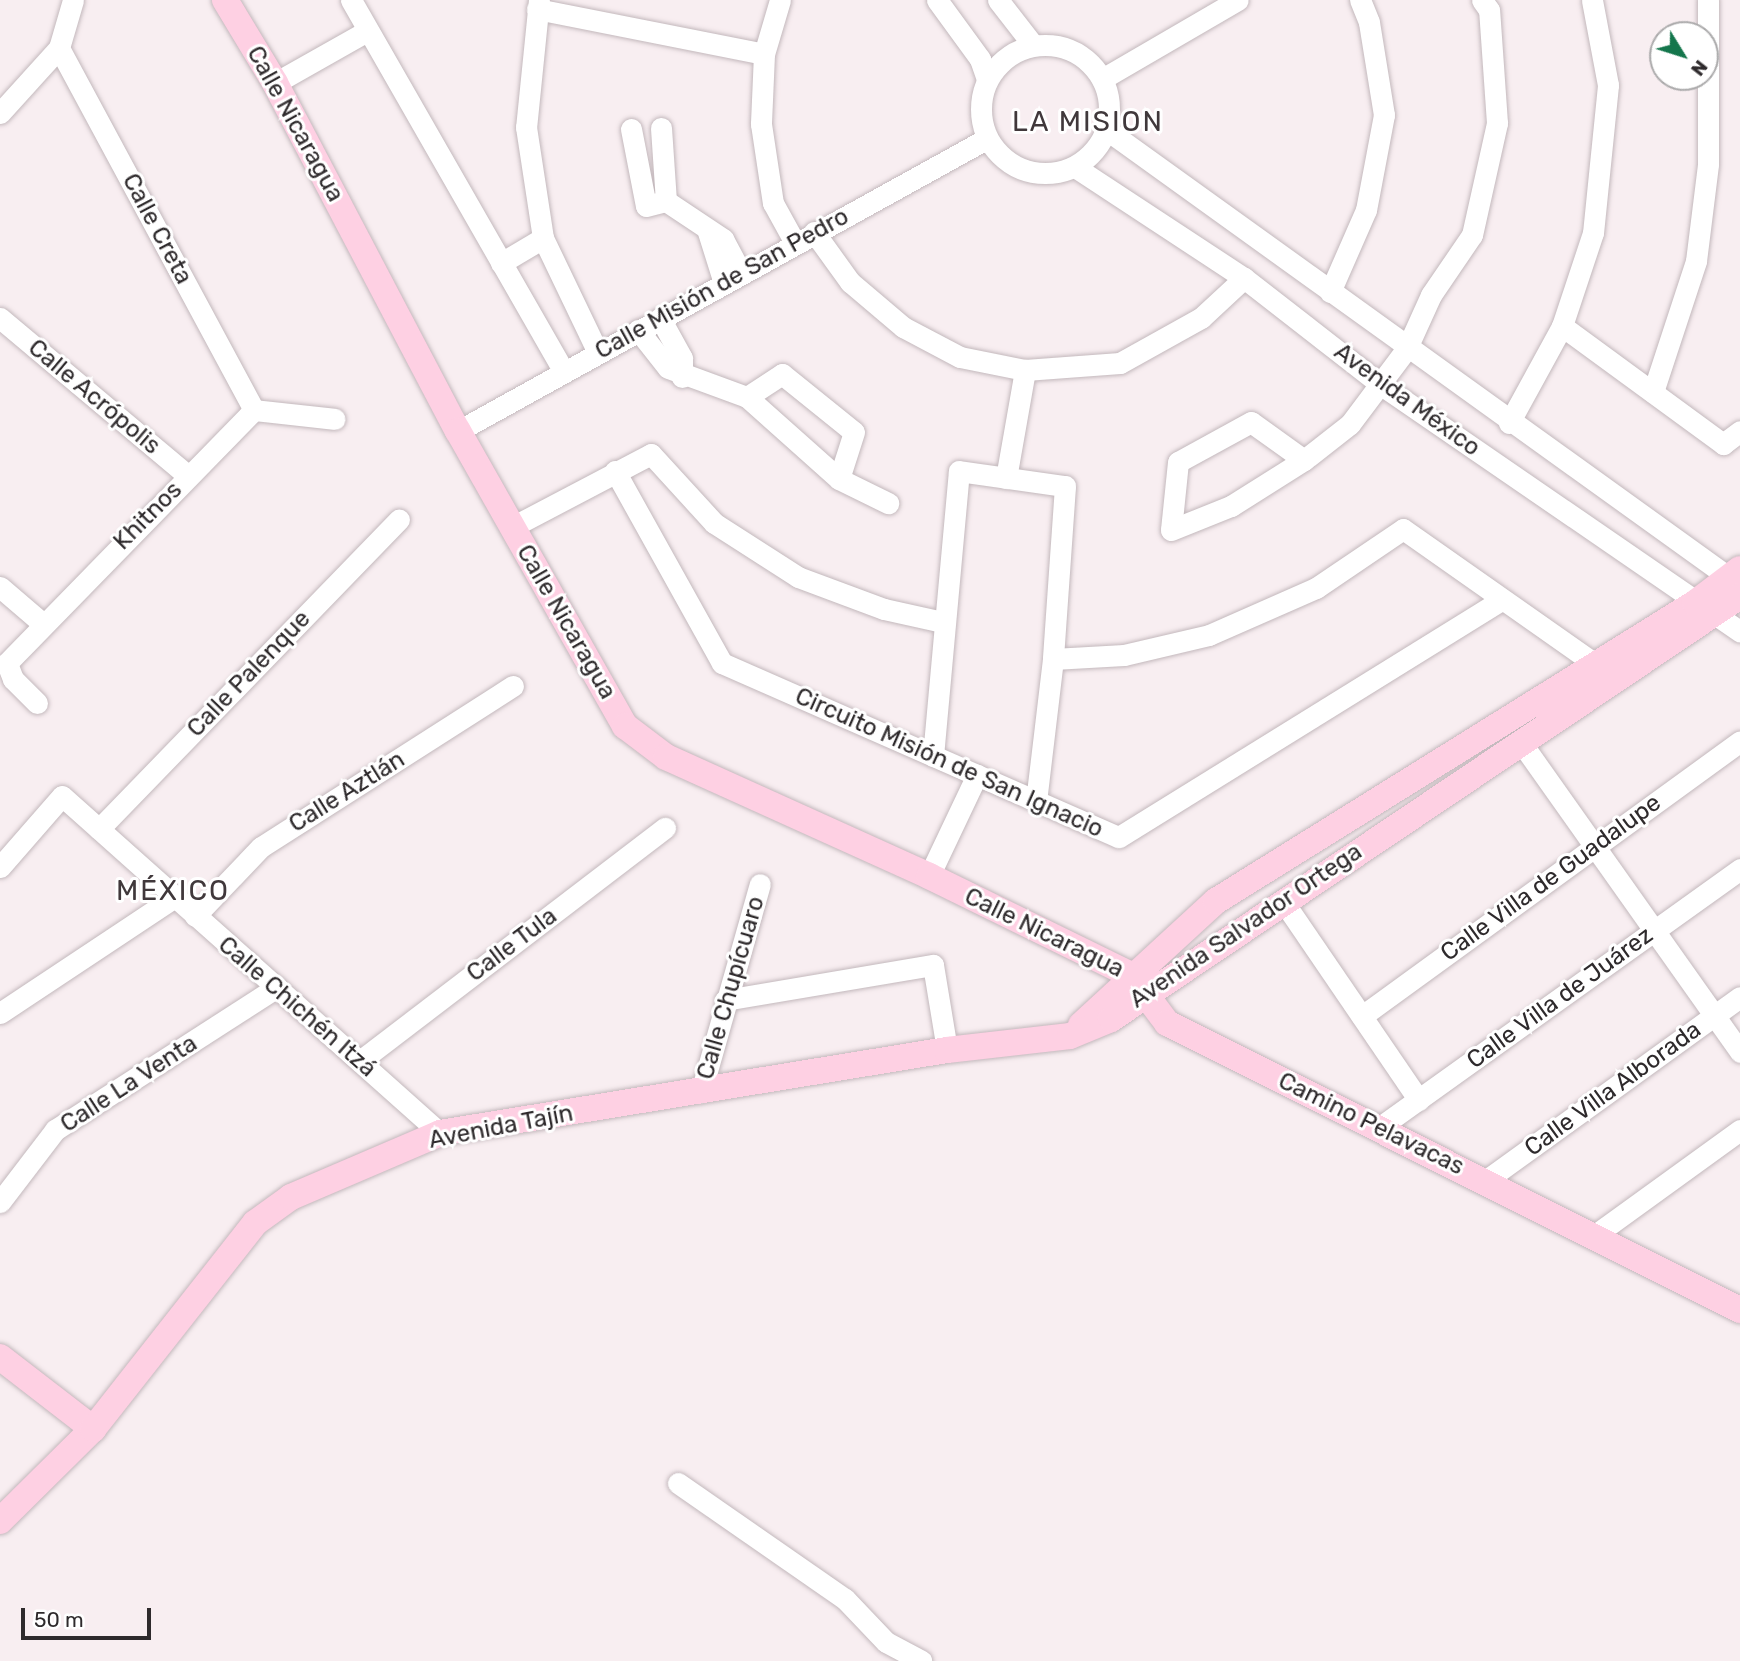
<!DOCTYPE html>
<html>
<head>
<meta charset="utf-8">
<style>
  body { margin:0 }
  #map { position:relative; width:1740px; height:1661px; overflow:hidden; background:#f8eef1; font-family:Rubik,sans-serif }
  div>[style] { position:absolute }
  .roads { filter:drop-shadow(0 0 2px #c3b8bc) drop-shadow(0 0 2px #c3b8bc) }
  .minor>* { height:21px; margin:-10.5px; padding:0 10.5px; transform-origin:10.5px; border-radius:10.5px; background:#fff }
  .minor>.ring { margin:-10.5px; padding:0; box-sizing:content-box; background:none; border:21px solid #fff; border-radius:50% }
  .major>* { height:26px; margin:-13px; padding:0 13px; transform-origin:13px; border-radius:13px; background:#fed0e3 }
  span { translate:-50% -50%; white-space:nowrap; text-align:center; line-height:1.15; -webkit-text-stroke:6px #fff; paint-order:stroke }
  .street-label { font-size:24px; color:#2e2a2c }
  .quarter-label { font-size:28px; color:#40383b; letter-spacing:2px }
  .north { position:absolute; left:1649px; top:21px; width:70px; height:70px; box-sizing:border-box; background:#fff; border:2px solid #abaaab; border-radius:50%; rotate:128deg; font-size:19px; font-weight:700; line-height:28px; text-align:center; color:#2e2a2c }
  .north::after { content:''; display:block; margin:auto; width:24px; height:32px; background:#14764c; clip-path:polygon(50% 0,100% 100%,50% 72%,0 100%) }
  .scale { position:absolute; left:21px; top:1608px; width:130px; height:32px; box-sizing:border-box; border:4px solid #2e2a2c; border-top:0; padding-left:9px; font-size:21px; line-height:24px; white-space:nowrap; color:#2e2a2c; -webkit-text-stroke:5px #fff; paint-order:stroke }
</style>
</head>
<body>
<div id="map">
  <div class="roads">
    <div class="minor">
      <i style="left:351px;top:0;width:429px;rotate:60.2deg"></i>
      <i style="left:539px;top:0;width:128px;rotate:95.8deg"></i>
      <i style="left:526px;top:127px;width:112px;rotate:81.3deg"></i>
      <i style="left:543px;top:238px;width:127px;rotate:64.4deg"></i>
      <i style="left:780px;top:0;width:56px;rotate:106.5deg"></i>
      <i style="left:764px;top:54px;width:70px;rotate:92.5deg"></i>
      <i style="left:761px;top:124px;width:80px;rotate:81.4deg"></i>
      <i style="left:773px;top:203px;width:46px;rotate:61.2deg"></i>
      <i style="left:937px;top:0;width:73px;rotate:53.9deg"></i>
      <i style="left:980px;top:59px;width:21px;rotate:71deg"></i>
      <i style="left:998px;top:0;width:57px;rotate:52.1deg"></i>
      <i style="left:537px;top:9px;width:231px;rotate:11.2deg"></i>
      <i class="ring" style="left:981px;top:45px;width:107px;height:107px"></i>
      <i style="left:59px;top:48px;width:411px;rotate:61.7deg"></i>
      <i style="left:1102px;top:79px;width:157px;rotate:-30.2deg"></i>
      <i style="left:275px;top:83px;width:106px;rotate:-29.5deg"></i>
      <i style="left:0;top:113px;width:88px;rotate:-47.8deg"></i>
      <i style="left:59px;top:48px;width:50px;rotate:-73.7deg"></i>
      <i style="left:661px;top:128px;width:73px;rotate:86.1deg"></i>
      <i style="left:631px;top:129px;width:78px;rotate:79deg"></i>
      <i style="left:646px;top:206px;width:21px;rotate:-14deg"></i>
      <i style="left:666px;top:201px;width:69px;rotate:33.7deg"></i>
      <i style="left:723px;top:239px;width:38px;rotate:62deg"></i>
      <i style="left:1107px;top:130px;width:777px;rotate:35.73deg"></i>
      <i style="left:1075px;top:167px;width:202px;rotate:33.3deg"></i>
      <i style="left:1244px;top:278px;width:172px;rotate:37.9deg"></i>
      <i style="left:1380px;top:384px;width:437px;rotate:34.5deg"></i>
      <i style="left:708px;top:232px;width:53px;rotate:72.6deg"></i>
      <i style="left:814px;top:232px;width:62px;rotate:54.2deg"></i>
      <i style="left:850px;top:282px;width:70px;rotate:40.3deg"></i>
      <i style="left:903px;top:327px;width:64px;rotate:27.8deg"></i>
      <i style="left:960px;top:357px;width:66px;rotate:11.3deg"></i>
      <i style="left:1025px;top:370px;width:95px;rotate:-4.2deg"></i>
      <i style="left:1120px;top:363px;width:93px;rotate:-29.1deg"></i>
      <i style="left:1201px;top:318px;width:59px;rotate:-42.9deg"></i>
      <i style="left:501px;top:263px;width:49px;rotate:-30.8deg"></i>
      <i style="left:1330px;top:292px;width:90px;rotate:-66.3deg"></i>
      <i style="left:1366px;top:210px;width:97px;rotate:-79.3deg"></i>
      <i style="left:1384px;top:115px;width:94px;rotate:-99.2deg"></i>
      <i style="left:1369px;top:22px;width:24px;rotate:-112deg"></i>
      <i style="left:0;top:318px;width:246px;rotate:40deg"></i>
      <i style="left:660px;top:318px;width:46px;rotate:61.2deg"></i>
      <i style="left:682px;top:358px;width:19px;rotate:90deg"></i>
      <i style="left:1562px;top:326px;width:200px;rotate:36.2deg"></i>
      <i style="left:1723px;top:444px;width:21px;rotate:-37deg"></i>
      <i style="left:638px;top:330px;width:48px;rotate:51.7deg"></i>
      <i style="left:668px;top:368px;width:84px;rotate:20.2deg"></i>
      <i style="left:747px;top:397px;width:123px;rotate:41.7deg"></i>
      <i style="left:839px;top:479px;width:55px;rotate:26.1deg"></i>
      <i style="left:1653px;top:392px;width:138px;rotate:-71.8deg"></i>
      <i style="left:1696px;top:261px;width:98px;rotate:-82.9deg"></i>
      <i style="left:1708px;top:164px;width:164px;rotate:-90deg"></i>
      <i style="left:747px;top:397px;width:42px;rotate:-33.3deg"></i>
      <i style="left:782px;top:374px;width:92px;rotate:38.9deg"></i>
      <i style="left:854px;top:432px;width:49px;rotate:107.7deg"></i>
      <i style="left:254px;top:410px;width:81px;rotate:6.3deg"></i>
      <i style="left:1509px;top:423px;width:111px;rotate:-61.3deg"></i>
      <i style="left:1562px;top:326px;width:98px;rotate:-71.6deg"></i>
      <i style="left:1593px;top:233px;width:149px;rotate:-84.2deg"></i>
      <i style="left:1608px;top:85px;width:86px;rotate:-100.7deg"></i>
      <i style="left:458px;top:431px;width:603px;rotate:-28.94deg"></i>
      <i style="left:1304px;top:460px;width:65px;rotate:-144.4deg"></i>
      <i style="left:1251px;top:422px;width:83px;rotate:151.3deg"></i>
      <i style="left:1178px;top:462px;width:68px;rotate:95.9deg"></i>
      <i style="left:1171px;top:530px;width:65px;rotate:-21.8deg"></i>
      <i style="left:1231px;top:506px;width:86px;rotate:-32.2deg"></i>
      <i style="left:1304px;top:460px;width:58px;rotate:-38deg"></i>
      <i style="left:1350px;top:424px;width:95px;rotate:-53.1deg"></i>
      <i style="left:1407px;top:348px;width:58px;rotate:-65.6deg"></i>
      <i style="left:1431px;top:295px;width:73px;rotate:-55.7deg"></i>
      <i style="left:1472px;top:235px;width:115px;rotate:-77.4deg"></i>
      <i style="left:1497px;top:123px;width:113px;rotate:-94deg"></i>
      <i style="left:1489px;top:10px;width:12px;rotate:-125deg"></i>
      <i style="left:615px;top:471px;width:220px;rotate:60.9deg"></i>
      <i style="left:722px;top:663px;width:433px;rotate:23.7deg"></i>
      <i style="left:1119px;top:837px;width:450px;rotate:-31.8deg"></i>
      <i style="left:1006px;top:478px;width:110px;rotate:-80deg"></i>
      <i style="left:512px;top:527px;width:157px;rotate:-27.7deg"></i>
      <i style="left:651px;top:454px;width:93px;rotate:47.6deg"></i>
      <i style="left:714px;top:523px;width:100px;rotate:32.7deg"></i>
      <i style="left:798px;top:577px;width:92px;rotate:20.4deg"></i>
      <i style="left:884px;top:609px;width:60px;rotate:12.4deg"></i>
      <i style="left:0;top:587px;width:55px;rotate:40.6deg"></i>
      <i style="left:1053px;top:659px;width:71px;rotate:-3.2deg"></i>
      <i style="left:1124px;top:655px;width:87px;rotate:-13.2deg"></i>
      <i style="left:1209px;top:635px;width:117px;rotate:-23.7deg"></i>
      <i style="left:1316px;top:588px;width:105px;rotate:-34.1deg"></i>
      <i style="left:1403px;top:529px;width:235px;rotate:35.1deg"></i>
      <i style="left:37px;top:703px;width:34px;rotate:-135deg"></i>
      <i style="left:13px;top:679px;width:17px;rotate:-111deg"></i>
      <i style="left:7px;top:663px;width:354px;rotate:-45.7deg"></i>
      <i style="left:1520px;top:741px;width:381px;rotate:54.7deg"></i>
      <i style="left:933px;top:756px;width:286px;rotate:-84.8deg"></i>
      <i style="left:959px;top:471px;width:107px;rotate:8.1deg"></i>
      <i style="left:1065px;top:486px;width:173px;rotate:94deg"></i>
      <i style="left:1053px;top:659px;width:143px;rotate:96.8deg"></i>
      <i style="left:99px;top:829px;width:431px;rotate:-45.9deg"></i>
      <i style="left:0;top:867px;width:94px;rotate:-48.9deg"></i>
      <i style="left:62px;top:796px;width:506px;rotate:41.72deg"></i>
      <i style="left:929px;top:876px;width:112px;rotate:-64.6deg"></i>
      <i style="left:1283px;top:901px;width:241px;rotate:55.7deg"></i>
      <i style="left:195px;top:916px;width:95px;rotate:-46.3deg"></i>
      <i style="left:261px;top:847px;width:299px;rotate:-32.6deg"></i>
      <i style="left:725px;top:1000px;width:211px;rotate:-9.6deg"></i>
      <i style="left:933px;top:965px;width:86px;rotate:80.6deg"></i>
      <i style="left:0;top:1013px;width:208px;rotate:-33.6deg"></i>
      <i style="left:1362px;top:1016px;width:467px;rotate:-36deg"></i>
      <i style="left:360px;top:1061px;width:384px;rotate:-37.4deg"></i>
      <i style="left:701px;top:1092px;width:216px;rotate:-74.2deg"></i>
      <i style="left:1380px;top:1127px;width:443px;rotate:-35.6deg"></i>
      <i style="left:1485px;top:1181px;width:314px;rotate:-35.8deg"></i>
      <i style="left:0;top:1202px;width:91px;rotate:-52.6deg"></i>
      <i style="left:55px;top:1130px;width:264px;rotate:-32.8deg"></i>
      <i style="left:1595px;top:1235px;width:179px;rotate:-35.9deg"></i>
      <i style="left:678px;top:1483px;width:203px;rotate:34.8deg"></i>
      <i style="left:845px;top:1599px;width:59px;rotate:46.4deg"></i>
      <i style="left:886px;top:1642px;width:40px;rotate:28deg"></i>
    </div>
    <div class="major">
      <i style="left:225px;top:0;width:97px;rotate:58.9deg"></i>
      <i style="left:275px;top:83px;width:393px;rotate:62.3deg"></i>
      <i style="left:458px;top:431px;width:339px;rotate:60.5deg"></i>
      <i style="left:625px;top:726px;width:51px;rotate:37.1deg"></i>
      <i style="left:666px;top:757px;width:289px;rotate:24.3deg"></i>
      <i style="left:929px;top:876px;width:225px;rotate:26.1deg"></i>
      <i style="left:1131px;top:975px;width:60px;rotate:53.1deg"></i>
      <i style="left:1167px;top:1023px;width:641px;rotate:26.61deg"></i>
      <i style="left:1081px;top:1025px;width:183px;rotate:-42.6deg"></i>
      <i style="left:1216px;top:901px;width:564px;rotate:-31.89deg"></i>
      <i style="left:1695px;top:603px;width:56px;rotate:-37.1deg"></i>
      <i style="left:0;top:1357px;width:118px;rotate:37.7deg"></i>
      <i style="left:0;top:1521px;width:131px;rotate:-44.7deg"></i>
      <i style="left:93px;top:1429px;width:262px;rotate:-51.8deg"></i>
      <i style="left:255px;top:1223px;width:44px;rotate:-35.8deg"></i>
      <i style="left:291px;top:1197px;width:162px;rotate:-23.2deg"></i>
      <i style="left:440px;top:1133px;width:514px;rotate:-9.3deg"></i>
      <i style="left:947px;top:1050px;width:124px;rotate:-6.5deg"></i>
      <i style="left:1070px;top:1036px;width:44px;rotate:-22.5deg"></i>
      <i style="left:1111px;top:1019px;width:758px;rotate:-33.92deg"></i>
    </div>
  </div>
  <div class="street-label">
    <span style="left:295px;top:124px;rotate:61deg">Calle Nicaragua</span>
    <span style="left:157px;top:229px;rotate:62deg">Calle Creta</span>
    <span style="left:722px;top:284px;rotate:-29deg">Calle Misión de San Pedro</span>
    <span style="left:94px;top:397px;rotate:40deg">Calle Acrópolis</span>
    <span style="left:1407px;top:400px;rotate:36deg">Avenida México</span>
    <span style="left:148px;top:516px;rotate:-45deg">Khitnos</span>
    <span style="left:566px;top:622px;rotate:60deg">Calle Nicaragua</span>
    <span style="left:249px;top:674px;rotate:-46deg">Calle Palenque</span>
    <span style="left:949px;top:763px;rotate:24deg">Circuito Misión de San Ignacio</span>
    <span style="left:347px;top:792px;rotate:-32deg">Calle Aztlán</span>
    <span style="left:1551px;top:878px;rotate:-36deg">Calle Villa de Guadalupe</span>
    <span style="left:1246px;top:926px;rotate:-34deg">Avenida Salvador Ortega</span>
    <span style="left:1044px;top:933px;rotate:26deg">Calle Nicaragua</span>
    <span style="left:512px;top:945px;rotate:-37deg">Calle Tula</span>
    <span style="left:731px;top:988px;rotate:-74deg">Calle Chupícuaro</span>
    <span style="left:1560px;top:998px;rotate:-36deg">Calle Villa de Juárez</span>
    <span style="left:297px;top:1007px;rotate:41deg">Calle Chichén Itzá</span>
    <span style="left:129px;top:1084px;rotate:-33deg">Calle La Venta</span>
    <span style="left:1613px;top:1089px;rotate:-36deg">Calle Villa Alborada</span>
    <span style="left:1371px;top:1124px;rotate:26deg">Camino Pelavacas</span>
    <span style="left:501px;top:1127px;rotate:-11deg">Avenida Tajín</span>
  </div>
  <div class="quarter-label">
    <span style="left:1088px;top:122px">LA MISION</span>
    <span style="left:173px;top:891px">MÉXICO</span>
  </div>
  <div class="north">N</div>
  <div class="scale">50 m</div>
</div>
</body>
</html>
